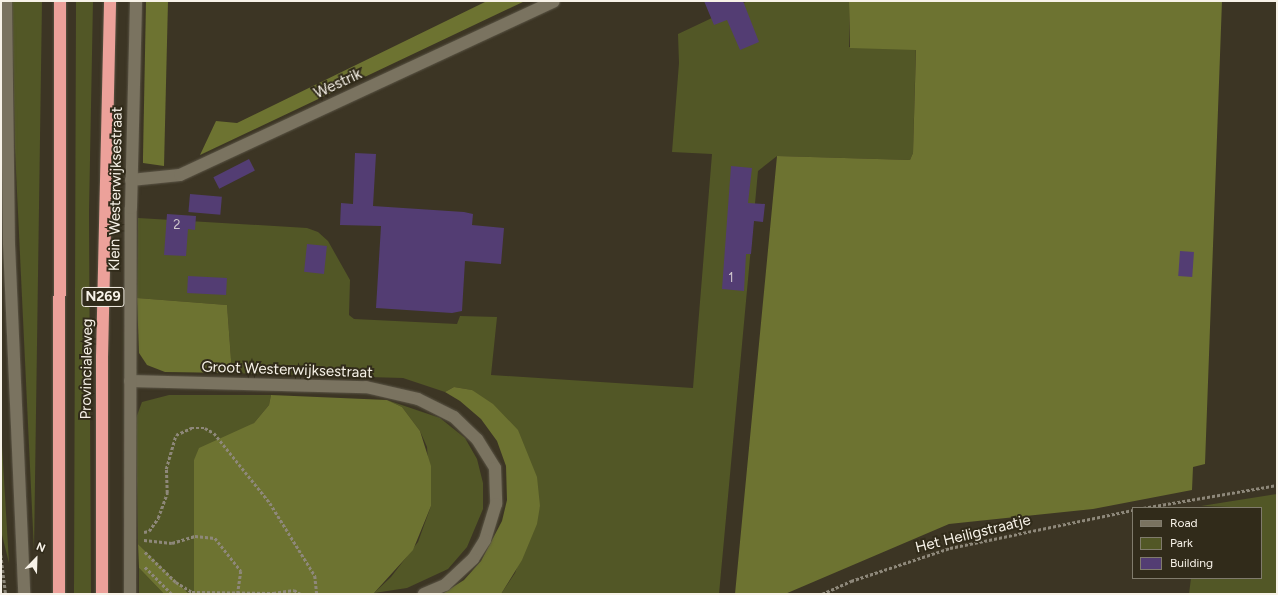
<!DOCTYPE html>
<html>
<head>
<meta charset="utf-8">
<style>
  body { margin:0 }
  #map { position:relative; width:1278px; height:595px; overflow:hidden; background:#3c3524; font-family:Figtree,sans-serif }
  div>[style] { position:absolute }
  .green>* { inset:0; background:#525726 }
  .forest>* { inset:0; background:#6d7331 }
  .building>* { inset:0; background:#533d73; transform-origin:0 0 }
  .path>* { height:2.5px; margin-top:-1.25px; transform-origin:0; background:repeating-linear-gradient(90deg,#8e887a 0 3px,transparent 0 5px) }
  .roads { filter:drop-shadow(0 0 1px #5a5445) drop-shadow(0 0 1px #5a5445) }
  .minor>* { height:12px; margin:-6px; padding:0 6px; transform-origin:6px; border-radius:6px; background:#7a7360 }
  .highway>* { height:12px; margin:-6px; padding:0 6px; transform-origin:6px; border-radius:6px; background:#eca19a }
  span { translate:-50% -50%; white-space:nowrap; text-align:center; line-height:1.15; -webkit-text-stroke:4px #312b1a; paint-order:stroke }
  .number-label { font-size:13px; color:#cec5cb }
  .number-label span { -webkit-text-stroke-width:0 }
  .shield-label span { padding:1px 3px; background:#312b1a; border:1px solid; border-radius:3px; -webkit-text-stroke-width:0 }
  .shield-label { font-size:14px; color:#f7f2e8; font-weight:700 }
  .street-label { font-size:15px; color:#f7f2e8 }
  .frame { position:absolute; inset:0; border:2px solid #f7f2e8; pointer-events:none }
  .legend { position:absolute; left:1132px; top:507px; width:130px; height:72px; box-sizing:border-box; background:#312b1a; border:1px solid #807b6c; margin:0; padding:5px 7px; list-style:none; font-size:12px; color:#f7f2e8 }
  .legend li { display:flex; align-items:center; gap:8px; height:20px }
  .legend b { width:20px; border:1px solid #807b6c }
  .north { position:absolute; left:16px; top:539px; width:40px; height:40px; -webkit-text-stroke:3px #312b1a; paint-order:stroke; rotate:23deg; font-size:11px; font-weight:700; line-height:16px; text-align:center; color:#f7f2e8 }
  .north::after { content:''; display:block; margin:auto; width:14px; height:18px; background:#f7f2e8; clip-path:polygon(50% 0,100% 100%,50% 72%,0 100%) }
</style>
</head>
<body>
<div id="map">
  <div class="green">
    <i style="clip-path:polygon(12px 1px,42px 1px,34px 551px,15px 149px)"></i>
    <i style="clip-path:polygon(76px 1px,93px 1px,89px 212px,91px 594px,74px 594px)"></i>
    <i style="clip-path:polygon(748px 1px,849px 1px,849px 47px,916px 44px,913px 153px,910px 160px,777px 156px,758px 171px,719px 594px,501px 594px,515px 573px,540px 506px,472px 390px,454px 387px,445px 392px,403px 378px,232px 373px,227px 305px,137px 298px,138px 218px,307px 228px,318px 232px,328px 241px,350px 280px,349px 315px,354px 319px,457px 324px,460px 316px,497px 317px,491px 375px,693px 388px,712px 154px,672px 152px,679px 63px,678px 34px)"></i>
    <i style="clip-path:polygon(169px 395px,271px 395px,269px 405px,254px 423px,194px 460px,194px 594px,189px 594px,138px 544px,136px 418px,142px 402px)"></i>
    <i style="clip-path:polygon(387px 400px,440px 418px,465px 438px,477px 459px,483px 483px,483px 509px,467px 547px,448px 569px,407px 588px,374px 593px,391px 577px,418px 542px,431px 506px,427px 447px,420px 431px,402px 407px)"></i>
    <i style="clip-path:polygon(1px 429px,9px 563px,1px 531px)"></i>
    <i style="clip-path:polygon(1277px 494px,1277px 594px,1189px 594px,1191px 578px,1261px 578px,1261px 508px,1201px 506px)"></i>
    <i style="clip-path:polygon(139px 568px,164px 594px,139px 594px)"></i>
  </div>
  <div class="forest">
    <i style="clip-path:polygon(146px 1px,168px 1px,164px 166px,143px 163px,143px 157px)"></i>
    <i style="clip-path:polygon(487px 1px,525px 1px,200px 155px,216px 121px,237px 123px)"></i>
    <i style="clip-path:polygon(849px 1px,1222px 1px,1205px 464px,1193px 467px,1192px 490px,1093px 509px,949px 524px,785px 594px,735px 594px,777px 156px,910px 160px,913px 153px,916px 50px,850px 48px)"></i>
    <i style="clip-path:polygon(137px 298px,227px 305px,232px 373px,165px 372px,147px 365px,139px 353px)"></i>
    <i style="clip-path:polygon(454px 387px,472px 390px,493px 404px,518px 430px,537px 477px,540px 506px,537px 524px,522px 560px,501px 594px,442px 594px,464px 580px,481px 561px,502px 521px,507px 500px,506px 466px,497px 441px,481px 419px,460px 401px,445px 392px)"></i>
    <i style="clip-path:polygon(271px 395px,387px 400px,402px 407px,420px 431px,431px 466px,431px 506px,413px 550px,374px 593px,194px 594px,194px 460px,199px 448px,254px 423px,269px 405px)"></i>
    <i style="clip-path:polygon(138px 544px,189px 594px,164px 594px,139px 568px)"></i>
  </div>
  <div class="building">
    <i style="clip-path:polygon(704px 1px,743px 1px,759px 42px,740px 50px,727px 20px,714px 25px)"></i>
    <i style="clip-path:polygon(355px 153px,376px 154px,373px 206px,464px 212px,473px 214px,472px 225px,504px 228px,501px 264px,465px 261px,462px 311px,452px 313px,376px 308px,381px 226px,340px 225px,341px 203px,353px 204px)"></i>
    <i style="left:249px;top:159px;width:13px;height:40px;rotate:63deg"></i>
    <i style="clip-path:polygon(731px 166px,752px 168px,748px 203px,765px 204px,763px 222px,754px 221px,751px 254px,746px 254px,744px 291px,722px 289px)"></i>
    <i style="left:190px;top:194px;width:32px;height:18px;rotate:5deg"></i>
    <i style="clip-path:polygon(167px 214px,196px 216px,195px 230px,188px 229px,186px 256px,164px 255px)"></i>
    <i style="left:307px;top:244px;width:20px;height:28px;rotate:6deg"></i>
    <i style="left:1180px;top:251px;width:14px;height:25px;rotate:4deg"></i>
    <i style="left:188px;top:276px;width:39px;height:17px;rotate:3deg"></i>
  </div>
  <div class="path">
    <i style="left:1143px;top:508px;width:136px;rotate:-9.7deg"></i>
    <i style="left:144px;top:532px;width:5px;rotate:-11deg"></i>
    <i style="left:149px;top:531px;width:16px;rotate:-55deg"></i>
    <i style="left:158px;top:518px;width:27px;rotate:-70deg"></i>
    <i style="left:167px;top:493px;width:24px;rotate:-92deg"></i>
    <i style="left:166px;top:469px;width:35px;rotate:-74deg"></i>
    <i style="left:176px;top:435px;width:17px;rotate:-25deg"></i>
    <i style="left:191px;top:428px;width:14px"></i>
    <i style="left:205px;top:428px;width:10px;rotate:29deg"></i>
    <i style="left:214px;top:433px;width:90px;rotate:51.3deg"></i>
    <i style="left:270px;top:503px;width:86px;rotate:58.3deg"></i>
    <i style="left:315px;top:576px;width:18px;rotate:84deg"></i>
    <i style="left:144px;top:540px;width:28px;rotate:6deg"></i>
    <i style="left:172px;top:543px;width:24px;rotate:-17deg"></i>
    <i style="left:195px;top:536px;width:20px;rotate:6deg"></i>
    <i style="left:215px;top:538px;width:42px;rotate:51.8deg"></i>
    <i style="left:241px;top:571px;width:22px;rotate:98deg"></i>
    <i style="left:145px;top:552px;width:43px;rotate:44.1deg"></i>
    <i style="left:176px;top:582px;width:19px;rotate:32deg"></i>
    <i style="left:192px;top:592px;width:81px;rotate:0.7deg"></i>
    <i style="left:273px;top:593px;width:21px;rotate:-8deg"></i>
    <i style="left:294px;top:590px;width:8px;rotate:30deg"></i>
    <i style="left:1px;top:555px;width:39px;rotate:83deg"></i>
    <i style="left:145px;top:567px;width:38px;rotate:45deg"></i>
    <i style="left:822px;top:594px;width:32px;rotate:-24deg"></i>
    <i style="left:851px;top:581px;width:104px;rotate:-18.4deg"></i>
    <i style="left:950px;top:548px;width:187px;rotate:-11.7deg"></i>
  </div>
  <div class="roads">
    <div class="minor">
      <i style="left:6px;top:1px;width:243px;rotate:89.3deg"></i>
      <i style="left:9px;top:244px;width:350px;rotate:87.5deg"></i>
      <i style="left:131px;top:180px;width:49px;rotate:-5.8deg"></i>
      <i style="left:180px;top:175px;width:412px;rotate:-24.9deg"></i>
      <i style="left:130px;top:381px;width:236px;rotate:1.5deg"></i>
      <i style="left:366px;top:387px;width:53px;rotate:13deg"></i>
      <i style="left:418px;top:399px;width:40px;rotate:26.6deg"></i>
      <i style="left:454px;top:417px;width:32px;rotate:44deg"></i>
      <i style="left:477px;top:439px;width:34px;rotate:58deg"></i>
      <i style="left:495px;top:468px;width:36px;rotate:88deg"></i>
      <i style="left:496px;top:504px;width:38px;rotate:107deg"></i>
      <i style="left:485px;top:540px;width:22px;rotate:122deg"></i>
      <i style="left:473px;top:559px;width:38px;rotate:137deg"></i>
      <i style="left:445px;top:585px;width:23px;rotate:157deg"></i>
      <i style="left:130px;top:594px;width:386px;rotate:-89.9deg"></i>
      <i style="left:131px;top:208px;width:207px;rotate:-88.6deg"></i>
    </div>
    <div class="highway">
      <i style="left:59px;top:594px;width:593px;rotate:-89.9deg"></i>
      <i style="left:102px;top:594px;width:237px;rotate:-90deg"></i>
      <i style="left:102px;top:357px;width:356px;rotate:-88.7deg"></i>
    </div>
  </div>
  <div class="number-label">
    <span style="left:177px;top:225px">2</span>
    <span style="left:731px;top:278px">1</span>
  </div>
  <div class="shield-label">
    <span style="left:103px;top:297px">N269</span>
  </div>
  <div class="street-label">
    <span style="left:338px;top:84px;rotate:-25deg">Westrik</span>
    <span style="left:116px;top:189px;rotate:-89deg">Klein Westerwijksestraat</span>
    <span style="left:87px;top:369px;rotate:-89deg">Provincialeweg</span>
    <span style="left:287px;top:370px;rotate:2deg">Groot Westerwijksestraat</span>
    <span style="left:973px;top:534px;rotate:-14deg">Het Heiligstraatje</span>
  </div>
  <div class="frame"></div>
  <ul class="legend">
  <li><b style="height:5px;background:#7a7360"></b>Road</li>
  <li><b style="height:11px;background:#525726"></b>Park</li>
  <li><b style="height:11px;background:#533d73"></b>Building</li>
  </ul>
  <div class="north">N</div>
</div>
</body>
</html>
